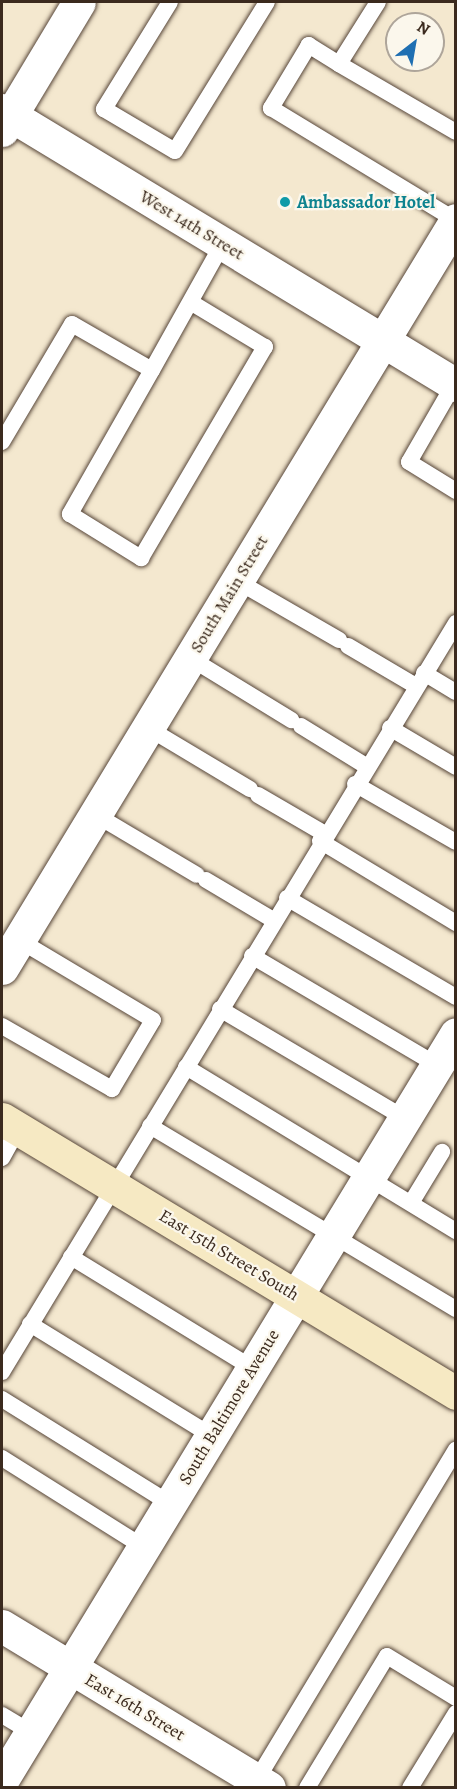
<!DOCTYPE html>
<html>
<head>
<meta charset="utf-8">
<style>
  body { margin:0 }
  #map { position:relative; width:457px; height:1789px; overflow:hidden; background:#f4e8cf; font-family:Alegreya,serif }
  div>[style] { position:absolute }
  .roads { filter:drop-shadow(0 0 2px #574639) drop-shadow(0 0 2px #574639) }
  .service>* { height:16px; margin:-8px; padding:0 8px; transform-origin:8px; border-radius:8px; background:#fff }
  .minor>* { height:33px; margin:-16.5px; padding:0 16.5px; transform-origin:16.5px; border-radius:16.5px; background:#fff }
  .tertiary>* { height:33px; margin:-16.5px; padding:0 16.5px; transform-origin:16.5px; border-radius:16.5px; background:#fff }
  .secondary>* { height:33px; margin:-16.5px; padding:0 16.5px; transform-origin:16.5px; border-radius:16.5px; background:#f6e9c3 }
  .dots>* { width:16px; height:16px; translate:-50% -50%; box-sizing:border-box; border:3px solid #fbf7ec; border-radius:50% }
  span { translate:-50% -50%; white-space:nowrap; text-align:center; line-height:1.15; -webkit-text-stroke:4.5px #fbf7ec; paint-order:stroke }
  .culture-label { font-size:18px; color:#0d838f; font-weight:700 }
  .left { translate:0 -50%; text-align:left }
  .street-label { font-size:18px; color:#3b2a1e }
  .frame { position:absolute; inset:0; border:3px solid #3b2a1e; pointer-events:none }
  .north { position:absolute; left:385px; top:12px; width:60px; height:60px; box-sizing:border-box; background:#fbf7ec; border:2px solid #aea59a; border-radius:50%; rotate:31deg; font-size:16px; font-weight:700; line-height:24px; text-align:center; color:#3b2a1e }
  .north::after { content:''; display:block; margin:auto; width:21px; height:27px; background:#1f6fb2; clip-path:polygon(50% 0,100% 100%,50% 72%,0 100%) }
</style>
</head>
<body>
<div id="map">
  <div class="roads">
    <div class="service">
      <i style="left:170px;top:2px;width:126px;rotate:121.7deg"></i>
      <i style="left:104px;top:109px;width:82px;rotate:30.6deg"></i>
      <i style="left:175px;top:151px;width:175px;rotate:-58.3deg"></i>
      <i style="left:378px;top:2px;width:73px;rotate:122.2deg"></i>
      <i style="left:339px;top:64px;width:135px;rotate:30.2deg"></i>
      <i style="left:339px;top:64px;width:36px;rotate:-148deg"></i>
      <i style="left:309px;top:45px;width:74px;rotate:121.1deg"></i>
      <i style="left:271px;top:108px;width:215px;rotate:31.3deg"></i>
      <i style="left:152px;top:370px;width:166px;rotate:119.7deg"></i>
      <i style="left:70px;top:514px;width:84px;rotate:31.8deg"></i>
      <i style="left:141px;top:558px;width:245px;rotate:-59.6deg"></i>
      <i style="left:265px;top:347px;width:85px;rotate:-148.9deg"></i>
      <i style="left:454px;top:384px;width:90px;rotate:120deg"></i>
      <i style="left:409px;top:462px;width:55px;rotate:31.7deg"></i>
      <i style="left:2px;top:442px;width:137px;rotate:-59.3deg"></i>
      <i style="left:72px;top:324px;width:92px;rotate:29.9deg"></i>
      <i style="left:152px;top:370px;width:145px;rotate:-60.8deg"></i>
      <i style="left:237px;top:581px;width:118px;rotate:30deg"></i>
      <i style="left:348px;top:646px;width:79px;rotate:30.5deg"></i>
      <i style="left:190px;top:658px;width:119px;rotate:31.5deg"></i>
      <i style="left:424px;top:673px;width:37px;rotate:31deg"></i>
      <i style="left:301px;top:726px;width:76px;rotate:31.6deg"></i>
      <i style="left:148px;top:728px;width:119px;rotate:30.9deg"></i>
      <i style="left:390px;top:728px;width:77px;rotate:30.6deg"></i>
      <i style="left:355px;top:784px;width:116px;rotate:29.9deg"></i>
      <i style="left:258px;top:795px;width:78px;rotate:30.2deg"></i>
      <i style="left:96px;top:815px;width:117px;rotate:30.7deg"></i>
      <i style="left:320px;top:841px;width:159px;rotate:31.1deg"></i>
      <i style="left:206px;top:880px;width:78px;rotate:30.8deg"></i>
      <i style="left:287px;top:898px;width:196px;rotate:30.4deg"></i>
      <i style="left:252px;top:956px;width:215px;rotate:30.5deg"></i>
      <i style="left:220px;top:1009px;width:214px;rotate:30.6deg"></i>
      <i style="left:2px;top:1026px;width:127px;rotate:29.8deg"></i>
      <i style="left:112px;top:1089px;width:80px;rotate:-59.3deg"></i>
      <i style="left:153px;top:1020px;width:156px;rotate:-149.2deg"></i>
      <i style="left:186px;top:1067px;width:316px;rotate:31.3deg"></i>
      <i style="left:150px;top:1126px;width:357px;rotate:30.9deg"></i>
      <i style="left:2px;top:1158px;width:33px;rotate:-61deg"></i>
      <i style="left:411px;top:1203px;width:60px;rotate:-58.7deg"></i>
      <i style="left:71px;top:1257px;width:212px;rotate:31.5deg"></i>
      <i style="left:30px;top:1324px;width:214px;rotate:31.6deg"></i>
      <i style="left:2px;top:1372px;width:876px;rotate:-58.78deg"></i>
      <i style="left:2px;top:1399px;width:199px;rotate:31.9deg"></i>
      <i style="left:2px;top:1458px;width:169px;rotate:32.2deg"></i>
      <i style="left:2px;top:1715px;width:35px;rotate:31deg"></i>
      <i style="left:253px;top:1786px;width:393px;rotate:-58.9deg"></i>
      <i style="left:307px;top:1788px;width:154px;rotate:-58.8deg"></i>
      <i style="left:387px;top:1656px;width:81px;rotate:31.3deg"></i>
      <i style="left:410px;top:1788px;width:88px;rotate:-58.5deg"></i>
    </div>
    <div class="minor">
      <i style="left:2px;top:110px;width:531px;rotate:31.2deg"></i>
      <i style="left:2px;top:1626px;width:312px;rotate:31.2deg"></i>
      <i style="left:2px;top:1780px;width:873px;rotate:-58.68deg"></i>
    </div>
    <div class="tertiary">
      <i style="left:2px;top:130px;width:149px;rotate:-59deg"></i>
      <i style="left:2px;top:968px;width:875px;rotate:-58.74deg"></i>
    </div>
    <div class="secondary">
      <i style="left:2px;top:1119px;width:530px;rotate:31.11deg"></i>
    </div>
  </div>
  <div class="dots">
    <i style="left:285px;top:202px;background:#0f9aa8"></i>
  </div>
  <div class="culture-label">
    <span class="left" style="left:297px;top:202px">Ambassador Hotel</span>
  </div>
  <div class="street-label">
    <span style="left:192px;top:225px;rotate:31deg">West 14th Street</span>
    <span style="left:229px;top:594px;rotate:-59deg">South Main Street</span>
    <span style="left:229px;top:1255px;rotate:31deg">East 15th Street South</span>
    <span style="left:229px;top:1407px;rotate:-59deg">South Baltimore Avenue</span>
    <span style="left:135px;top:1707px;rotate:31deg">East 16th Street</span>
  </div>
  <div class="frame"></div>
  <div class="north">N</div>
</div>
</body>
</html>
